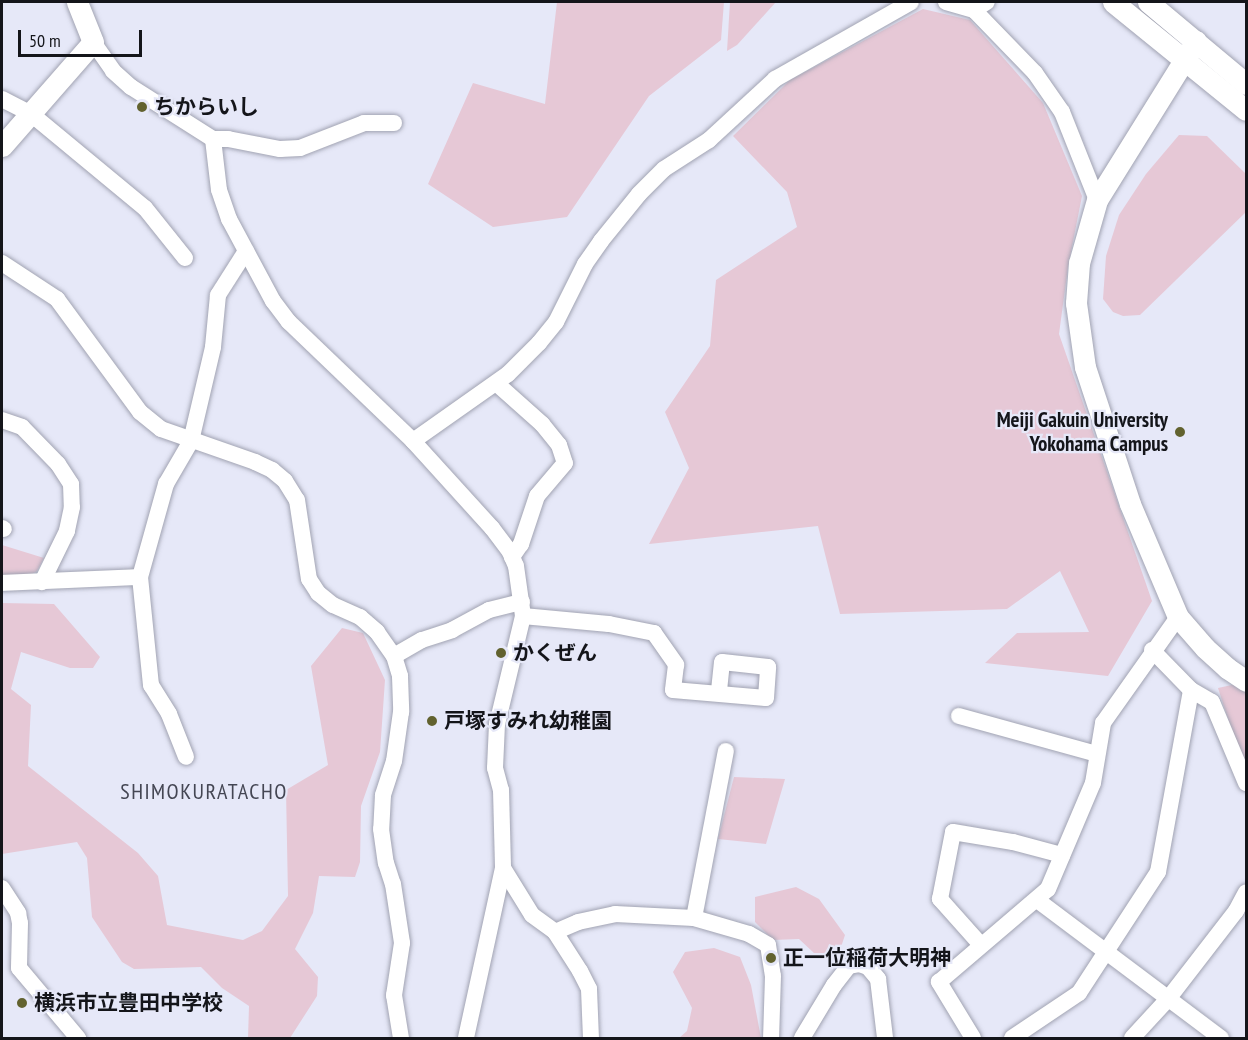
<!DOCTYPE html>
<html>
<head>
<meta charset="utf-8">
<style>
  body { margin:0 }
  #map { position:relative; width:1248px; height:1040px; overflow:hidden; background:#e6e8f8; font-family:"PT Sans Narrow","Noto Sans JP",sans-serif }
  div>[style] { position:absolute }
  .green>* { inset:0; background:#e6c8d6 }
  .roads { filter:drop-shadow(0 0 2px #a1a3b2) drop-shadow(0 0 2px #a1a3b2) }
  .minor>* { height:16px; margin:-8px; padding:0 8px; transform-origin:8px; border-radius:8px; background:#fff }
  .tertiary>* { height:21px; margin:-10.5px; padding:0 10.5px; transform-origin:10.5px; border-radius:10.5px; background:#fff }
  .dots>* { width:16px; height:16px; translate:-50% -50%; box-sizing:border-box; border:3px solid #e6e8f8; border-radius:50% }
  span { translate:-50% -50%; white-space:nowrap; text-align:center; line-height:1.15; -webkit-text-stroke:4.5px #e6e8f8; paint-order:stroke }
  .poi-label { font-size:21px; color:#14151a; font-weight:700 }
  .left { translate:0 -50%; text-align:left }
  .right { translate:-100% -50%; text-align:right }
  .neighbourhood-label { font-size:22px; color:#444653; letter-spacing:1.5px }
  .frame { position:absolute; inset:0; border:3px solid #14151a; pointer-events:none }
  .scale { position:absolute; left:18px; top:30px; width:124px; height:27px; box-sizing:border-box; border:3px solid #14151a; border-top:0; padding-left:8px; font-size:18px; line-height:21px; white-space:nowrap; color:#14151a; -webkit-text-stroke:4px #e6e8f8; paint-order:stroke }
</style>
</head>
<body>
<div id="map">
  <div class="green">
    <i style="clip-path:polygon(557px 2px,724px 2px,721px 40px,649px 96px,567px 217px,493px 227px,428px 184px,473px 83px,545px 104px)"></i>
    <i style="clip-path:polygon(730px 2px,776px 2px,737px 45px,727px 51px)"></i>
    <i style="clip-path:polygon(923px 9px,970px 20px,1043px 103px,1082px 196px,1068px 267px,1059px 334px,1152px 601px,1108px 676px,985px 663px,1017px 633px,1089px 632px,1060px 571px,1007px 609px,840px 614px,818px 526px,649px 544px,689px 468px,665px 412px,710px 346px,716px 280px,797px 227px,787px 192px,733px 136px,790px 80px)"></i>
    <i style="clip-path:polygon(1179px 135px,1207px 136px,1246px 174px,1246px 212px,1140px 315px,1123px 316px,1113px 312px,1103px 299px,1106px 256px,1119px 215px,1146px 174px)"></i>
    <i style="clip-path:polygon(2px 545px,44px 558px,37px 571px,29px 576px,2px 575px)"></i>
    <i style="clip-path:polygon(2px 603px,54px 604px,100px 657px,93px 668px,70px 668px,21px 652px,11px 689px,31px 705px,28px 766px,138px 853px,158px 876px,167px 925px,243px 940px,262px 931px,288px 896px,286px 790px,328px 765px,311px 666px,342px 628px,363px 633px,385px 680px,380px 752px,361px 806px,360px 862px,355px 877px,319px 876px,313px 913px,295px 949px,318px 977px,317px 996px,290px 1038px,248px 1038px,249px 1006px,222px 988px,201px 967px,134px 969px,122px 962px,92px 917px,87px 858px,77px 842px,2px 854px)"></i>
    <i style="clip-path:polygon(1241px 683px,1246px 688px,1246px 774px,1218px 688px)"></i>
    <i style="clip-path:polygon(734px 777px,785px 779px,766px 844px,718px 839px)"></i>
    <i style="clip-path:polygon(796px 887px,819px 899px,845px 935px,839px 953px,814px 953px,799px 939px,773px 940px,755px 922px,755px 897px)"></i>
    <i style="clip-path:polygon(714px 948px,740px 957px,751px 985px,761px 1038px,679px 1038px,687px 1031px,692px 1008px,673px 972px,685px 952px)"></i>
  </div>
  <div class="roads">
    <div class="minor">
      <i style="left:946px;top:2px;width:29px;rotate:16deg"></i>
      <i style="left:974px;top:10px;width:88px;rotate:45.9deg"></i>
      <i style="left:1035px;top:73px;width:47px;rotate:55.3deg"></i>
      <i style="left:1062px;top:112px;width:95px;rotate:68.3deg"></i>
      <i style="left:974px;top:10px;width:15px;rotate:-32deg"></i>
      <i style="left:93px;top:42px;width:35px;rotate:55deg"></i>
      <i style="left:113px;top:71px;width:24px;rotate:42deg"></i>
      <i style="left:131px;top:87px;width:97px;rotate:32.4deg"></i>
      <i style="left:213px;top:139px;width:51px;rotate:83.3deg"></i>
      <i style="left:219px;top:190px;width:31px;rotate:71deg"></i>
      <i style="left:229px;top:219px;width:93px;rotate:61.8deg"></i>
      <i style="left:273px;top:301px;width:26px;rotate:53deg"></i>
      <i style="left:289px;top:322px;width:172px;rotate:43.8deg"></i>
      <i style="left:413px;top:441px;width:118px;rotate:47.8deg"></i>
      <i style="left:492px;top:528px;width:30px;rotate:53deg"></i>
      <i style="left:510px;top:552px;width:15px;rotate:67deg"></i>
      <i style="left:516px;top:566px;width:50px;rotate:82deg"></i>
      <i style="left:523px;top:616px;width:111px;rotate:103.5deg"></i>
      <i style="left:497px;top:724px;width:44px;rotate:92.6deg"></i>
      <i style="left:495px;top:768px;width:23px;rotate:75deg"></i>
      <i style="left:501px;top:790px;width:78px;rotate:88.5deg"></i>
      <i style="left:503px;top:868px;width:174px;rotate:102.3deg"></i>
      <i style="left:2px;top:99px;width:31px;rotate:27deg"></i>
      <i style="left:30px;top:113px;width:149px;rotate:39.6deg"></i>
      <i style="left:145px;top:208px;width:64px;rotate:51.3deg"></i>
      <i style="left:213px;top:139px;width:15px"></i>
      <i style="left:228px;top:139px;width:53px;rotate:10.9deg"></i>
      <i style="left:280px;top:149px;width:20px;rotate:-3deg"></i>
      <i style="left:300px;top:148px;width:69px;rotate:-21.3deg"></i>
      <i style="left:364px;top:123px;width:30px"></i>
      <i style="left:2px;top:263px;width:66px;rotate:33.2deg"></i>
      <i style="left:57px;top:299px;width:140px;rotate:53.7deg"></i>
      <i style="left:140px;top:412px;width:27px;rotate:39deg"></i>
      <i style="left:161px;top:429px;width:100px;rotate:19.3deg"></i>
      <i style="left:255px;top:462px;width:19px;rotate:25deg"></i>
      <i style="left:272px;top:470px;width:17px;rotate:40deg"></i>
      <i style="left:285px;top:481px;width:22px;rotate:58deg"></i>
      <i style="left:297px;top:500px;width:80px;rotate:81.4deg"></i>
      <i style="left:309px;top:579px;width:17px;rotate:57deg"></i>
      <i style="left:318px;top:593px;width:19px;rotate:39deg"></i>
      <i style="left:333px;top:605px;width:30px;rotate:24deg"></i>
      <i style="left:360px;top:617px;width:23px;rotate:41deg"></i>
      <i style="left:377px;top:632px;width:29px;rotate:55deg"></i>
      <i style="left:394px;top:656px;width:21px;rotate:73deg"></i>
      <i style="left:400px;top:676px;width:36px;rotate:88deg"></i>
      <i style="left:401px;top:712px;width:49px;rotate:98.1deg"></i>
      <i style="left:394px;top:761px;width:36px;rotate:108deg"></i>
      <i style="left:383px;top:795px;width:34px;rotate:93deg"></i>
      <i style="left:381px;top:829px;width:34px;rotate:82deg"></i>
      <i style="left:386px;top:863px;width:22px;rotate:72deg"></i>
      <i style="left:393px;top:884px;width:60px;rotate:81.3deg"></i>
      <i style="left:402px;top:943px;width:53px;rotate:98.7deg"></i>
      <i style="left:394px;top:995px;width:44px;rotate:80.8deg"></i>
      <i style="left:496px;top:383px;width:62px;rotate:41.7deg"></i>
      <i style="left:542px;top:424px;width:27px;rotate:51deg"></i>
      <i style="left:559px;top:445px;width:19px;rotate:72deg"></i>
      <i style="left:565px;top:463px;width:43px;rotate:130.3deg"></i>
      <i style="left:537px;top:496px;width:51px;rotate:108.4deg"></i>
      <i style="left:521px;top:544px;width:16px;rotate:125deg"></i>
      <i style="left:2px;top:420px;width:21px;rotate:19deg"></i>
      <i style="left:22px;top:427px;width:52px;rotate:45.8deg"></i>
      <i style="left:58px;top:464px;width:24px;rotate:57deg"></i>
      <i style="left:71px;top:484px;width:23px;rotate:88deg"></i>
      <i style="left:72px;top:507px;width:25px;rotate:102deg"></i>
      <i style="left:67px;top:531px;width:57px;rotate:116.1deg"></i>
      <i style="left:413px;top:441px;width:116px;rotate:-35.2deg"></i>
      <i style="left:508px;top:374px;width:44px;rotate:-45deg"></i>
      <i style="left:539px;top:343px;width:27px;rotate:-51deg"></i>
      <i style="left:556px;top:322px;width:65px;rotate:-63.4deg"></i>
      <i style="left:585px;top:264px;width:28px;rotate:-55deg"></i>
      <i style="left:601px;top:241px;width:60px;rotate:-51deg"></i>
      <i style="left:639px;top:194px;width:35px;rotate:-45deg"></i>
      <i style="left:664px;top:169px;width:54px;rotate:-32.8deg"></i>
      <i style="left:709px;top:140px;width:90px;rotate:-42.7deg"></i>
      <i style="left:775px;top:79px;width:156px;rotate:-29.5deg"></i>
      <i style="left:2px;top:528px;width:2px;rotate:27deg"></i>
      <i style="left:140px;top:577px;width:109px;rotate:84.2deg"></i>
      <i style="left:151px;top:685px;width:34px;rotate:58deg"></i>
      <i style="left:169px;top:714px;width:46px;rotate:68.4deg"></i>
      <i style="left:2px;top:583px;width:138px;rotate:-2.5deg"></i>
      <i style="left:140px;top:577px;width:97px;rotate:-74.4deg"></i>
      <i style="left:166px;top:484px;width:50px;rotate:-59.8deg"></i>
      <i style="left:191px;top:441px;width:97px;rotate:-76.8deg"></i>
      <i style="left:213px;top:347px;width:52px;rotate:-84.5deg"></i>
      <i style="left:218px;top:295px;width:52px;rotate:-57.5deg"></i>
      <i style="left:523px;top:616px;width:86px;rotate:5.3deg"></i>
      <i style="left:609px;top:624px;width:46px;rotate:11.3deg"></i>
      <i style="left:654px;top:633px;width:39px;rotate:55deg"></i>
      <i style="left:676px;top:665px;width:25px;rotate:97deg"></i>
      <i style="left:673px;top:690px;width:93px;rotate:4.9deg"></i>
      <i style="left:766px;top:698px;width:31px;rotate:-86deg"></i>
      <i style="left:768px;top:667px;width:46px;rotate:-173.8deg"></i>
      <i style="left:722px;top:662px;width:30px;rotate:96deg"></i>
      <i style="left:1152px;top:650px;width:56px;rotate:45.7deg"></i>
      <i style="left:1191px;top:690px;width:24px;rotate:30deg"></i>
      <i style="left:1212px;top:702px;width:88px;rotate:67.2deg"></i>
      <i style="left:394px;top:656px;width:32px;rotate:-30deg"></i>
      <i style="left:422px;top:640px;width:32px;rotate:-18deg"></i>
      <i style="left:452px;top:630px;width:42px;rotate:-28.4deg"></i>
      <i style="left:489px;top:610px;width:34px;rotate:-14deg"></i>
      <i style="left:959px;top:716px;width:143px;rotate:15.4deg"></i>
      <i style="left:503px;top:868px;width:55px;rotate:58.3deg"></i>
      <i style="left:532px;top:915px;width:29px;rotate:36deg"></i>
      <i style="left:555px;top:932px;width:46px;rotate:57.3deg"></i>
      <i style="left:580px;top:971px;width:20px;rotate:63deg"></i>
      <i style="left:589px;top:989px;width:49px;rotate:87.7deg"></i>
      <i style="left:2px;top:888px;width:30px;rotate:57deg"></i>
      <i style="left:18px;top:913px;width:10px;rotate:79deg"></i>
      <i style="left:20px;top:923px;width:45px;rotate:91.3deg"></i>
      <i style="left:19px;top:968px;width:92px;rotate:49.9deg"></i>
      <i style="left:1037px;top:900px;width:230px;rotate:36.9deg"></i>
      <i style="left:694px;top:918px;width:170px;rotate:-79.2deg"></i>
      <i style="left:555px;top:932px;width:25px;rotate:-23deg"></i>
      <i style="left:578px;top:922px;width:38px;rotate:-12deg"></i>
      <i style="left:615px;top:914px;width:79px;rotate:2.9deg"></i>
      <i style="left:694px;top:918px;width:57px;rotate:16.2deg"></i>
      <i style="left:749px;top:934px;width:22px;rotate:30deg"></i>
      <i style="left:768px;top:945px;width:31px;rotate:81deg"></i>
      <i style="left:773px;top:976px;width:62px;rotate:91.8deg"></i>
      <i style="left:981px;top:945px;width:62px;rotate:-131.7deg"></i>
      <i style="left:940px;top:899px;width:68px;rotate:-79deg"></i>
      <i style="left:953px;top:832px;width:61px;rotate:9.5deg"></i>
      <i style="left:1013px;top:842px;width:51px;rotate:14.9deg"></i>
      <i style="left:802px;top:1038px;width:62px;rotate:-58.9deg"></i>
      <i style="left:834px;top:985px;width:24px;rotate:-52deg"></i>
      <i style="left:849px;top:966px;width:10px;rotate:-11deg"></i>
      <i style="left:859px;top:964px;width:9px;rotate:18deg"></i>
      <i style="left:868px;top:967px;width:16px;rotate:50deg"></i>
      <i style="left:878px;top:979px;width:59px;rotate:83.2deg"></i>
      <i style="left:973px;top:1038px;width:66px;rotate:-121.3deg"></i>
      <i style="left:939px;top:982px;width:143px;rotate:-40.5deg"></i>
      <i style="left:1048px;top:889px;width:115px;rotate:-67deg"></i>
      <i style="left:1093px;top:783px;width:61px;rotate:-80.5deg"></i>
      <i style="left:1103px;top:723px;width:130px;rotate:-54.7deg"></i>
      <i style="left:1012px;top:1038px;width:81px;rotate:-33.9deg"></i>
      <i style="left:1079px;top:993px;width:145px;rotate:-56.9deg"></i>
      <i style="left:1158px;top:872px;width:185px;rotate:-79.7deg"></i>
      <i style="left:1132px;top:1038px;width:53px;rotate:-47.3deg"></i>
      <i style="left:1168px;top:999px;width:111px;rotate:-52.3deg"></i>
      <i style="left:1236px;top:911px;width:21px;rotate:-62deg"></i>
    </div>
    <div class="tertiary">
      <i style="left:1113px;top:2px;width:171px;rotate:39.1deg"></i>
      <i style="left:1148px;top:2px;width:128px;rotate:39.9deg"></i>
      <i style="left:1196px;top:41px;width:187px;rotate:121.9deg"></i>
      <i style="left:1097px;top:200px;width:66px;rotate:105.9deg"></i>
      <i style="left:1079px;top:263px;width:40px;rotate:94.3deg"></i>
      <i style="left:1076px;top:303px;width:65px;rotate:82deg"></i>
      <i style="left:1085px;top:367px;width:144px;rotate:71.8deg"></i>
      <i style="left:1130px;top:504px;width:123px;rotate:67deg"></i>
      <i style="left:1178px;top:617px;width:41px;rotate:48.9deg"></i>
      <i style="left:1205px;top:648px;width:30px;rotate:42deg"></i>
      <i style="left:1227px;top:668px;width:23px;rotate:34deg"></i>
      <i style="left:2px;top:146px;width:138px;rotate:-48.8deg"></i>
      <i style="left:93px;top:42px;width:43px;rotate:-111.8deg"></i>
    </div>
  </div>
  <div class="dots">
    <i style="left:142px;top:107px;background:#62622f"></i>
    <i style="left:1180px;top:432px;background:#62622f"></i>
    <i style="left:501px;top:653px;background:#62622f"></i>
    <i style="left:432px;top:721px;background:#62622f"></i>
    <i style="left:771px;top:958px;background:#62622f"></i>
    <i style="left:22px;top:1003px;background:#62622f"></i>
  </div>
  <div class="poi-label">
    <span class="left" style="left:154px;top:107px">ちからいし</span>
    <span class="right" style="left:1168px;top:432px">Meiji Gakuin University<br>Yokohama Campus</span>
    <span class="left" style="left:513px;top:653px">かくぜん</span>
    <span class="left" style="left:444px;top:721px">戸塚すみれ幼稚園</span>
    <span class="left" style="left:783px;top:958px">正一位稲荷大明神</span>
    <span class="left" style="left:34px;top:1003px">横浜市立豊田中学校</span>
  </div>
  <div class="neighbourhood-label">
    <span style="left:204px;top:792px">SHIMOKURATACHO</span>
  </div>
  <div class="frame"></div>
  <div class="scale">50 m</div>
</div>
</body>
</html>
